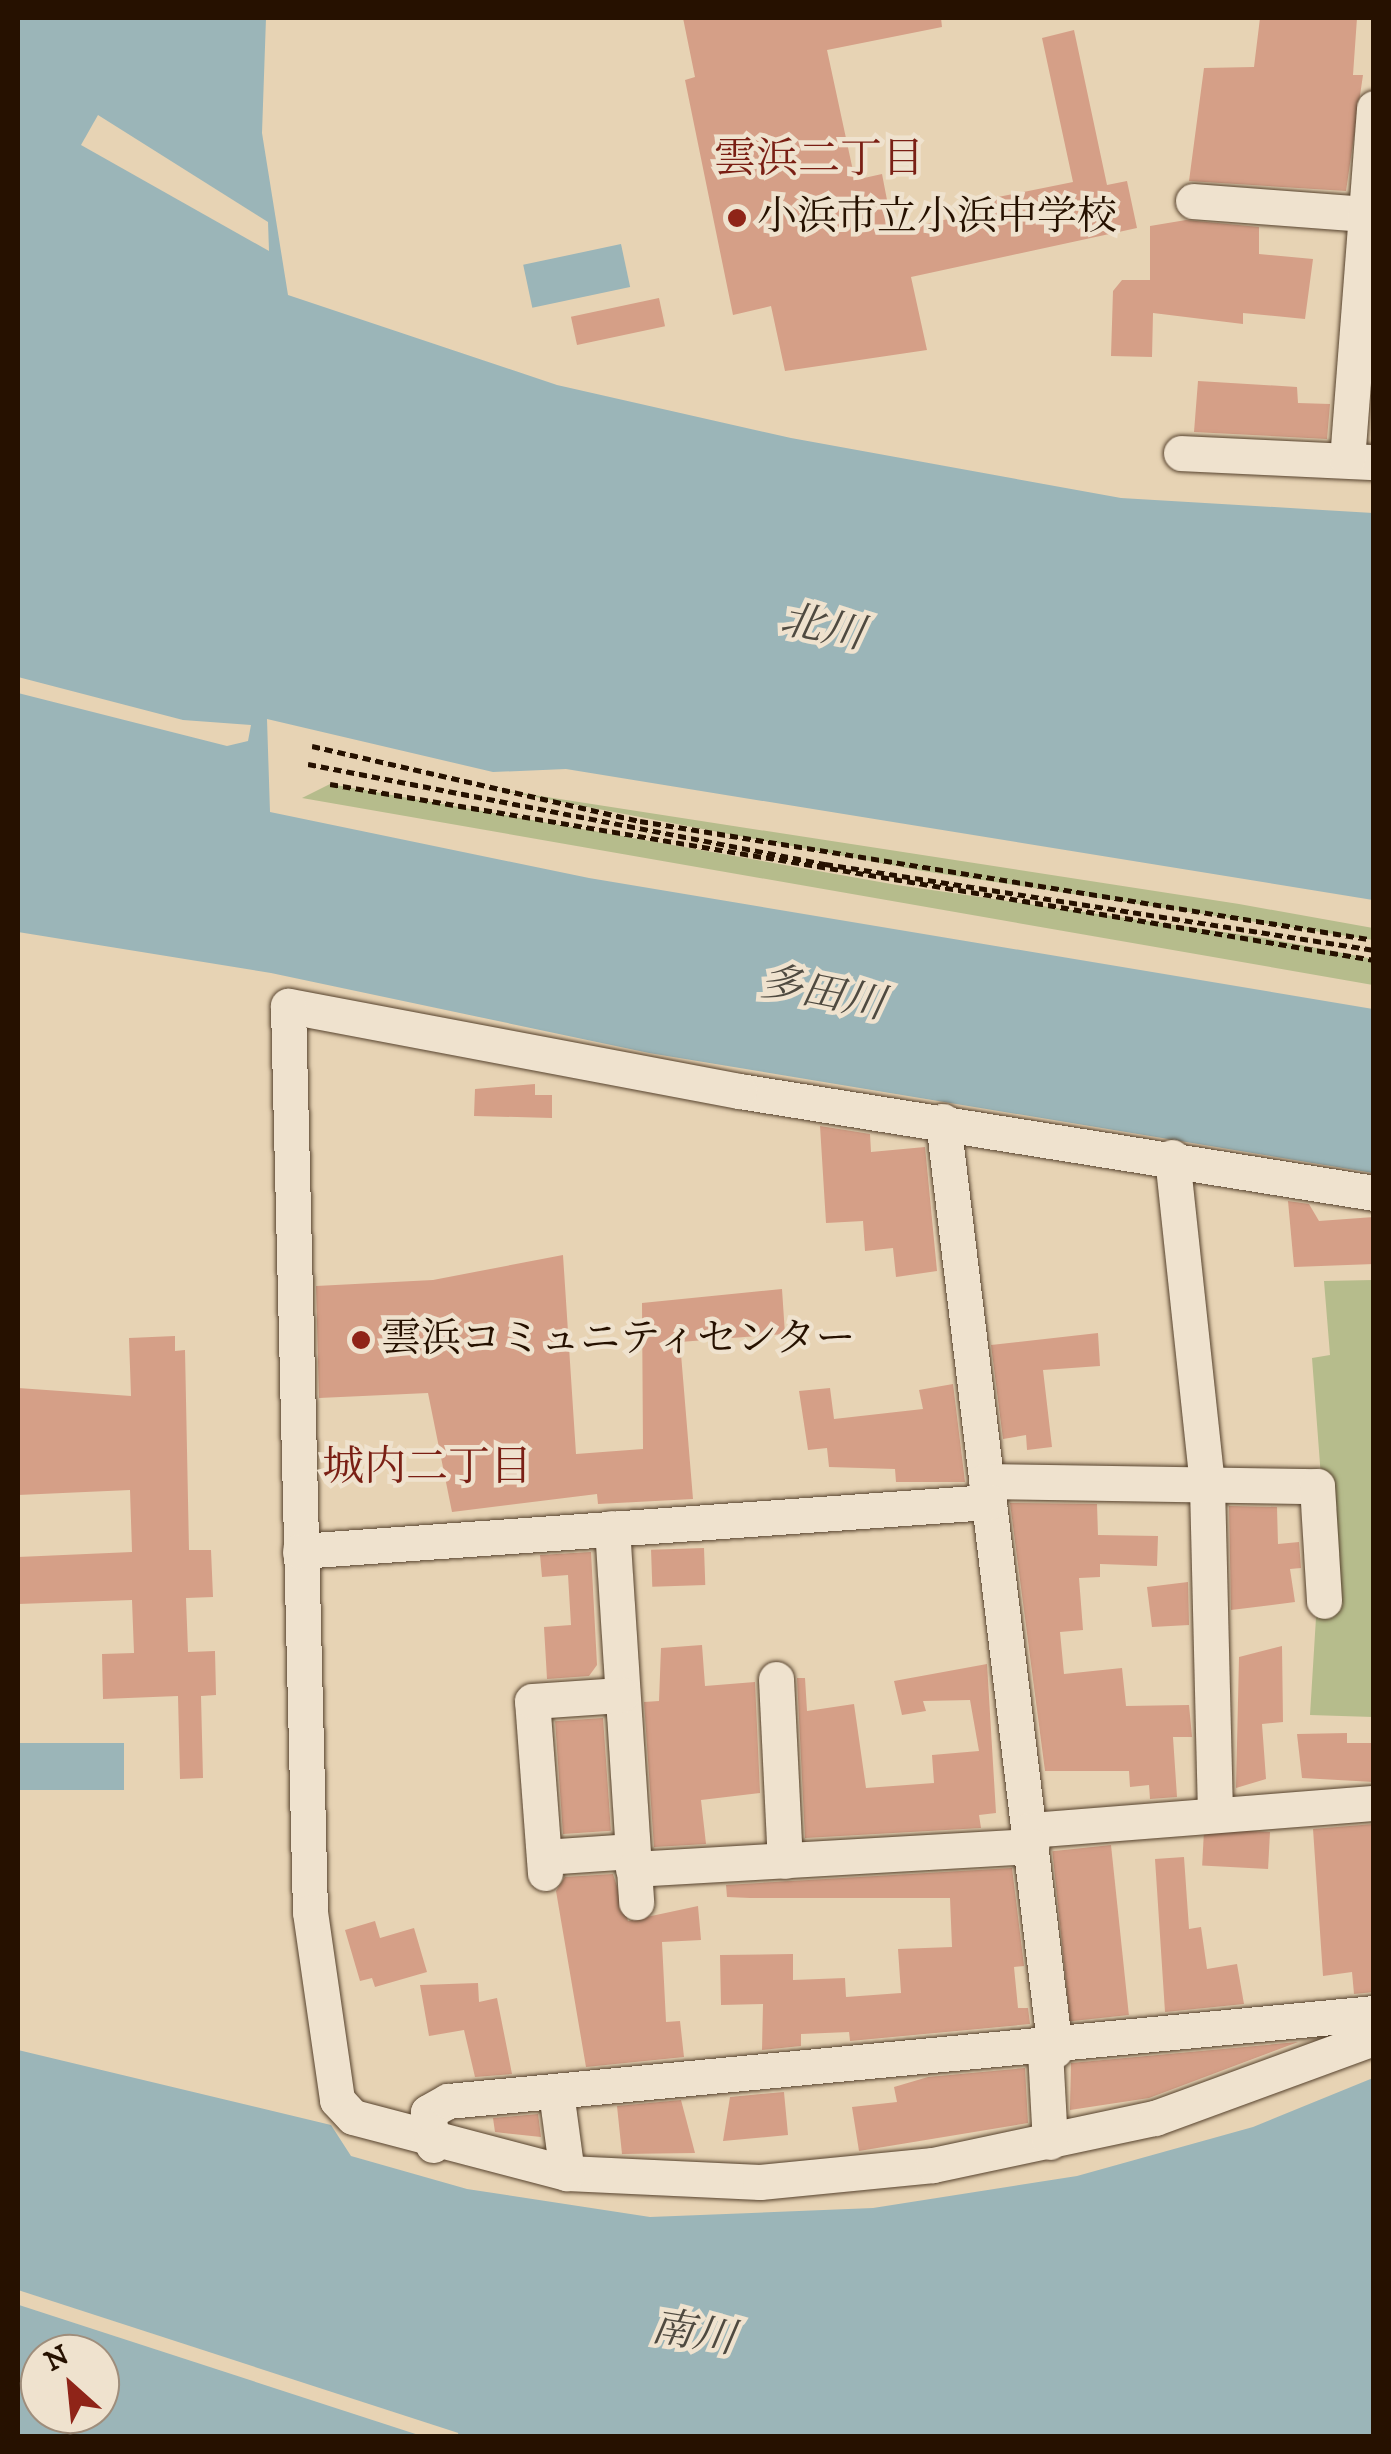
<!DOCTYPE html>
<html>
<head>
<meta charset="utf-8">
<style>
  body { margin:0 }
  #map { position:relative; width:1391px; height:2454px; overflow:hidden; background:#e7d3b4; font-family:"IM FELL DW Pica","Noto Serif JP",serif }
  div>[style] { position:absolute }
  .green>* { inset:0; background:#b6bc8c }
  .water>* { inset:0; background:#9bb5b8; transform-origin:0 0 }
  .pier>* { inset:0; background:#e7d3b4; transform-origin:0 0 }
  .building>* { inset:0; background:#d59f87; transform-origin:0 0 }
  .path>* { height:5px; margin-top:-2.5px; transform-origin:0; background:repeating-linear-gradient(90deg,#261100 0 8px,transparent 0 13px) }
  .roads { filter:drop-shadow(0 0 2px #56422d) drop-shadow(0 0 2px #56422d) }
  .minor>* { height:35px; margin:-17.5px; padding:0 17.5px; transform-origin:17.5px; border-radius:17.5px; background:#efe2ce }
  .dots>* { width:28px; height:28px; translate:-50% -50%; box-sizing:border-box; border:5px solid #efe2ce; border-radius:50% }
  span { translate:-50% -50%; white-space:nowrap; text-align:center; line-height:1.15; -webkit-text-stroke:9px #efe2ce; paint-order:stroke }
  .poi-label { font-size:40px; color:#261100 }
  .left { translate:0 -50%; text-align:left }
  .neighbourhood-label { font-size:42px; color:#7a1f14 }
  .water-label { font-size:42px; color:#4f4a40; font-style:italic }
  .frame { position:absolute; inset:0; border:20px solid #261100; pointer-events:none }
  .north { position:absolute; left:20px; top:2334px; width:100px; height:100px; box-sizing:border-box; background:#efe2ce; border:2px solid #9f8e7c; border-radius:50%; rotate:333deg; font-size:28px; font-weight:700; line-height:40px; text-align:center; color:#261100 }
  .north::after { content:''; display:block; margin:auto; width:35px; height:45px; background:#8f2418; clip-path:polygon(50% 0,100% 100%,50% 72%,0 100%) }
</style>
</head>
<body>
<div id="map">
  <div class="green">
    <i style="clip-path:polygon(330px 784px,897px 885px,1265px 938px,1373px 959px,1373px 985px,302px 798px)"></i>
    <i style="clip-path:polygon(488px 788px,1239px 904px,1373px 928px,1373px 940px,923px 871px)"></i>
    <i style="clip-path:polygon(1373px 1280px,1373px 1717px,1310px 1715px,1323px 1504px,1312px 1358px,1330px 1355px,1324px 1281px)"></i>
  </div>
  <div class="water">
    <i style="clip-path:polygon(18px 18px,266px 18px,262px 133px,288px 295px,557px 385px,791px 438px,1121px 498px,1373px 513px,1373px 900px,566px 769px,493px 772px,267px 719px,270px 812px,589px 878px,1373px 1009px,1373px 1173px,649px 1053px,271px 973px,18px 932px)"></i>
    <i style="left:621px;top:244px;width:44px;height:100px;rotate:78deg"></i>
    <i style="left:124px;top:1743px;width:47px;height:106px;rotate:90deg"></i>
    <i style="clip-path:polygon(evenodd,18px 2050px,331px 2125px,351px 2156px,467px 2189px,650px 2217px,873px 2208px,1077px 2176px,1253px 2127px,1373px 2078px,1373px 2436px,18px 2436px,18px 2050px,40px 2354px,100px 2354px,100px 2414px,40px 2414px,40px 2354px)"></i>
  </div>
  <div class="pier">
    <i style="clip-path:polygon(98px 115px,268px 222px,269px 251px,81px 145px)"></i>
    <i style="clip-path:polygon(18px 677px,183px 720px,251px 725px,248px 741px,227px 746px,18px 693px)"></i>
    <i style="left:18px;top:2290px;width:463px;height:14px;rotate:18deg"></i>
  </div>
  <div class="building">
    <i style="clip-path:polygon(683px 18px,941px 18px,942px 27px,827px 50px,855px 180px,882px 174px,893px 231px,971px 214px,968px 203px,1073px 182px,1042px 38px,1074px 30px,1107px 185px,1127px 181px,1137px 228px,911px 277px,927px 350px,785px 371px,771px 306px,733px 315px,685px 80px,695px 77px)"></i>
    <i style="clip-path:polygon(1260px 18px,1357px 18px,1353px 75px,1363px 75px,1346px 191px,1189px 181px,1204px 68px,1254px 67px)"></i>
    <i style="clip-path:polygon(1186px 220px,1259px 227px,1259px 254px,1313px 259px,1305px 319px,1243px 313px,1243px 324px,1153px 313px,1152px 357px,1111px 356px,1113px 291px,1122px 280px,1150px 280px,1150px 226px)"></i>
    <i style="left:659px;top:298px;width:29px;height:90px;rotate:78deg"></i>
    <i style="clip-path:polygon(1198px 381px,1297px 387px,1298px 403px,1330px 404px,1327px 439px,1194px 432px)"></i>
    <i style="clip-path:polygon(535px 1084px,535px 1095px,552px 1095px,552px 1118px,474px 1116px,475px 1089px)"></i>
    <i style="clip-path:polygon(820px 1126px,870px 1134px,871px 1152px,925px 1147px,937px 1271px,896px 1277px,893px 1248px,865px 1251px,863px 1221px,826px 1223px)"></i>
    <i style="clip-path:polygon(1288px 1201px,1309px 1204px,1319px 1221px,1374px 1217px,1374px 1264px,1294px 1267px)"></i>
    <i style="clip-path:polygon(563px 1255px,576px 1454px,643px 1449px,642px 1303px,782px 1289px,785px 1334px,680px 1342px,693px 1499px,598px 1504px,597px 1494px,452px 1512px,428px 1393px,319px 1398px,316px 1286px,433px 1280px)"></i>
    <i style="clip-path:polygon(1098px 1333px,1100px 1366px,1043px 1370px,1052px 1447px,1027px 1450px,1026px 1435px,1003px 1439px,991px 1345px)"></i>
    <i style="clip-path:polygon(175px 1336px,175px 1351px,185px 1350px,189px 1550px,211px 1550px,213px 1597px,186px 1598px,188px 1652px,215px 1651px,216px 1695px,201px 1696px,203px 1778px,180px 1779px,178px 1696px,103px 1699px,102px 1654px,134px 1653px,132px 1600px,18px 1604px,18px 1557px,132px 1552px,130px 1490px,18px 1495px,18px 1388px,131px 1396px,129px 1338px)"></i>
    <i style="clip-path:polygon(953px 1384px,965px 1482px,896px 1482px,895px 1469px,829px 1467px,827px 1448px,808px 1450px,799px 1391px,830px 1388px,834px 1419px,923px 1409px,919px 1390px)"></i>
    <i style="clip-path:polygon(1010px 1503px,1097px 1504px,1098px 1535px,1158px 1536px,1157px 1566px,1100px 1564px,1100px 1577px,1079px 1578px,1083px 1630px,1060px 1632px,1064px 1674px,1122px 1668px,1126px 1706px,1189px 1705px,1192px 1737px,1173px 1737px,1177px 1797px,1150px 1799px,1149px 1785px,1130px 1787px,1129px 1771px,1045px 1771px)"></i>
    <i style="clip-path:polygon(1229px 1506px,1277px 1507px,1278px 1544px,1299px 1542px,1301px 1568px,1290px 1569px,1295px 1602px,1231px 1610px)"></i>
    <i style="left:704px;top:1548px;width:37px;height:53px;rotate:88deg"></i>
    <i style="clip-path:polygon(591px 1552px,597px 1665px,589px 1676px,547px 1679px,544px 1627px,571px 1625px,568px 1575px,542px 1577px,540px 1555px)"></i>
    <i style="clip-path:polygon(1188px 1582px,1189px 1625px,1152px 1627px,1147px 1587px)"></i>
    <i style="clip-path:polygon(702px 1645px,705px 1686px,755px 1682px,760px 1793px,701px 1800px,706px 1844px,654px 1847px,644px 1702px,659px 1701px,661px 1648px)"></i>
    <i style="clip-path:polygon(1282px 1646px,1283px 1722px,1262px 1724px,1266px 1779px,1236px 1788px,1239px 1657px)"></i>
    <i style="clip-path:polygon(987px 1664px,996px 1813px,979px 1815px,981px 1828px,805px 1838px,797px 1678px,805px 1678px,807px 1711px,854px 1704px,866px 1788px,934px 1783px,932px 1755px,979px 1751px,970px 1700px,923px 1701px,926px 1711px,902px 1715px,894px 1681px)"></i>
    <i style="left:603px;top:1718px;width:113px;height:48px;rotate:86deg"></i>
    <i style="clip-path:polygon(1347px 1733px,1347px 1743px,1374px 1743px,1374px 1782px,1302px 1778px,1297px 1734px)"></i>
    <i style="clip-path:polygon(1374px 1824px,1374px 1992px,1354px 1994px,1352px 1972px,1323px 1976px,1313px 1829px)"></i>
    <i style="left:1270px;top:1832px;width:37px;height:66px;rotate:93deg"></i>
    <i style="left:1111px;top:1845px;width:171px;height:59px;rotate:84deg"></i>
    <i style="clip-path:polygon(1184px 1857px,1189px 1929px,1201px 1927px,1207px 1969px,1237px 1964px,1244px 2004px,1165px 2012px,1155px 1859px)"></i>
    <i style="clip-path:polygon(1012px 1868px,1024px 1966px,1014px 1967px,1018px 2008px,1028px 2008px,1030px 2024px,850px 2041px,849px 2032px,801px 2034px,801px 2046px,762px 2050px,763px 2004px,721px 2005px,720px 1955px,793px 1954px,793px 1980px,845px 1978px,846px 1997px,901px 1993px,898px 1949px,952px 1947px,950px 1898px,750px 1898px,727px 1897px,726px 1885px)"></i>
    <i style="clip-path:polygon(613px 1874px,628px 1921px,698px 1906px,701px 1940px,662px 1942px,666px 2022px,680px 2021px,684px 2057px,586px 2067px,556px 1891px,565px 1877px)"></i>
    <i style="clip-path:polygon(375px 1921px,380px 1938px,414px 1928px,427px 1972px,375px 1987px,372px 1978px,360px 1981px,345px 1930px)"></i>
    <i style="clip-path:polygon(478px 1983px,479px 2002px,497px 1998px,512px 2074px,475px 2077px,464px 2030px,429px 2036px,420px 1985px)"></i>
    <i style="clip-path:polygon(1298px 2042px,1149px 2098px,1070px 2110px,1071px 2063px)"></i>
    <i style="clip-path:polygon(1025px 2068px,1028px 2123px,859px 2151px,852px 2107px,897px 2102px,894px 2087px,928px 2077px)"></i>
    <i style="clip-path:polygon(784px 2092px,788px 2135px,723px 2141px,730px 2097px)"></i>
    <i style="clip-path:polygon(681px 2100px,695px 2153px,622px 2154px,617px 2106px)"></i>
    <i style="clip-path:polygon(538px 2114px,541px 2137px,495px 2132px,493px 2118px)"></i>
  </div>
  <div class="path">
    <i style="left:312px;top:746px;width:336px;rotate:12.9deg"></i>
    <i style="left:640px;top:821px;width:744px;rotate:9.21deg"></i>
    <i style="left:308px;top:764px;width:527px;rotate:10.95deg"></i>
    <i style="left:825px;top:864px;width:556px;rotate:8.9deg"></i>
    <i style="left:330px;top:784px;width:1059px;rotate:9.57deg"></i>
  </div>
  <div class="roads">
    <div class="minor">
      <i style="left:1193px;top:201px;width:172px;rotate:4.3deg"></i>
      <i style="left:1181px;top:453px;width:193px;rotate:2.7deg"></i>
      <i style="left:1347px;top:460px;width:353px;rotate:-85.6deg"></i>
      <i style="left:943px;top:1121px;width:936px;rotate:83.13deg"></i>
      <i style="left:1172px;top:1157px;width:331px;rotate:83.9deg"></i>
      <i style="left:1207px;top:1486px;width:329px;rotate:88.6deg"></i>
      <i style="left:1374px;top:1193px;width:643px;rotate:-170.87deg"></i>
      <i style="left:739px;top:1091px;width:459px;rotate:-169.3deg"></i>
      <i style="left:288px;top:1006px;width:906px;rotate:88.61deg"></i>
      <i style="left:310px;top:1912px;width:190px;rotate:81.8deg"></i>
      <i style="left:337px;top:2100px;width:23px;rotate:47deg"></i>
      <i style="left:353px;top:2117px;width:221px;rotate:14.7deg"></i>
      <i style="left:567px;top:2173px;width:193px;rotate:2.7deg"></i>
      <i style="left:760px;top:2182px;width:174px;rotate:-5.6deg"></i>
      <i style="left:933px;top:2165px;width:227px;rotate:-12deg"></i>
      <i style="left:1155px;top:2118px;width:233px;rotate:-20.1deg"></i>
      <i style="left:986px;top:1481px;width:331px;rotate:0.9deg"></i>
      <i style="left:1317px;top:1486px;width:115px;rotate:86.5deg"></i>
      <i style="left:612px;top:1528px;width:375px;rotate:86.3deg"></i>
      <i style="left:300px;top:1551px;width:691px;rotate:-4.07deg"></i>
      <i style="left:776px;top:1679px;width:182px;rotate:87.2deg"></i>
      <i style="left:1030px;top:1830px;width:345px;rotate:-4.5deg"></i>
      <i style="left:544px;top:1857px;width:88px;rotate:-3.9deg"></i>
      <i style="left:633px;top:1869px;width:399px;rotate:-3.3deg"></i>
      <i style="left:545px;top:1873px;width:172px;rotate:-94.3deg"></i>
      <i style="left:532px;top:1701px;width:89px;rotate:-3.9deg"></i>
      <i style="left:1045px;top:2051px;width:91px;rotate:86.9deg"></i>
      <i style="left:556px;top:2092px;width:82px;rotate:82.3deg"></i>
      <i style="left:433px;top:2145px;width:33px;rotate:-99deg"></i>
      <i style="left:428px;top:2112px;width:23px;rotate:-29deg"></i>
      <i style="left:448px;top:2101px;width:930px;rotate:-5.43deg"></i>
    </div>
  </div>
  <div class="dots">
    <i style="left:737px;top:218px;background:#8f2418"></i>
    <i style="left:361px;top:1340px;background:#8f2418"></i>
  </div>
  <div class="poi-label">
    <span class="left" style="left:757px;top:218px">小浜市立小浜中学校</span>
    <span class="left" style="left:381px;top:1340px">雲浜コミュニティセンター</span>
  </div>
  <div class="neighbourhood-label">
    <span style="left:819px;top:160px">雲浜二丁目</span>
    <span style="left:427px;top:1468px">城内二丁目</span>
  </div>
  <div class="water-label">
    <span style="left:822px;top:628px;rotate:11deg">北川</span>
    <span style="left:822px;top:994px;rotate:11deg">多田川</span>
    <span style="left:693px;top:2334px;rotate:9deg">南川</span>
  </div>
  <div class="frame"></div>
  <div class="north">N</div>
</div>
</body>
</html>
